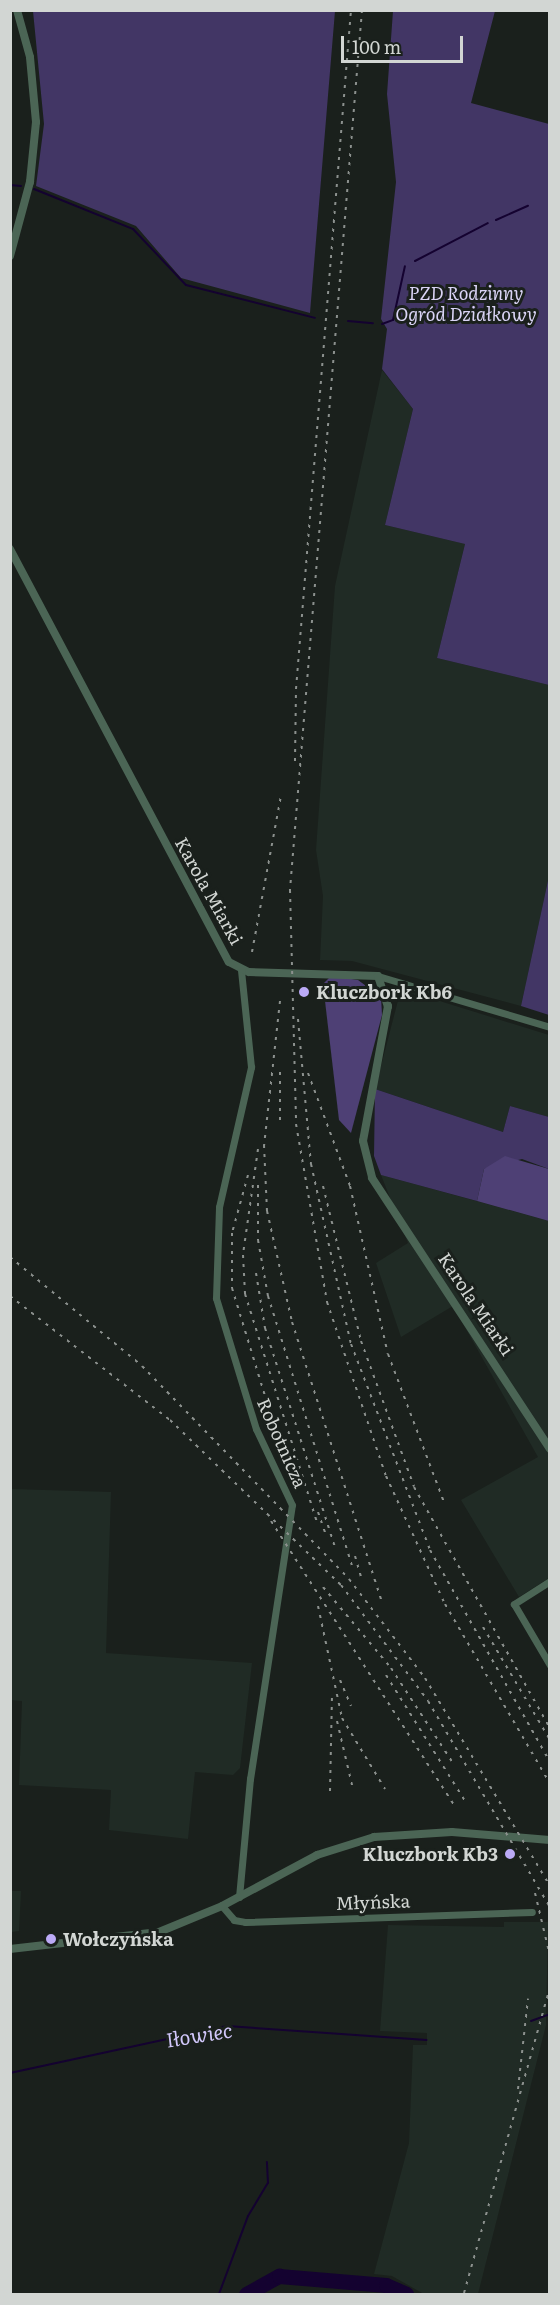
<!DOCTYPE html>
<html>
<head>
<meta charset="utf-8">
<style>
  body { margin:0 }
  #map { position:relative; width:560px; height:2305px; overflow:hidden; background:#1a201c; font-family:Literata,serif }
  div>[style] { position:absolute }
  .built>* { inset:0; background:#202b25 }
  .green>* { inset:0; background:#423665 }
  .forest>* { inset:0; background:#4e4075 }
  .stream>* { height:2px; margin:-1px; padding:0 1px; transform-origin:1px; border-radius:1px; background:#140230 }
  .river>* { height:15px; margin:-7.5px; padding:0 7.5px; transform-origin:7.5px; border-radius:7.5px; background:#140230 }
  .minor>* { height:7px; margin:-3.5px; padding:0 3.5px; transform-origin:3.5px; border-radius:3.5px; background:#4b6555 }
  .tertiary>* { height:8px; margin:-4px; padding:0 4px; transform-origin:4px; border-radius:4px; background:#4b6555 }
  .rail>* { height:2px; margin-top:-1px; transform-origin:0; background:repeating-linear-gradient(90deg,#8c918e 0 3px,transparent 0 9px) }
  .dots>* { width:16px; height:16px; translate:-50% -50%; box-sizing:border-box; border:3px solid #1a201c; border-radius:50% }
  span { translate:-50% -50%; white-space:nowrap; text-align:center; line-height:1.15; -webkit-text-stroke:6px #1a201c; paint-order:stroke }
  .park-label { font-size:18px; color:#dad4f6; font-style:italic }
  .street-label { font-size:18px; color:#d2d6d3 }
  .poi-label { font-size:18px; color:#d2d6d3; font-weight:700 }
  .left { translate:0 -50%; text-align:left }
  .right { translate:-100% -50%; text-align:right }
  .water-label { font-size:20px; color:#d1c7fa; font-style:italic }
  .frame { position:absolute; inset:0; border:12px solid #d2d6d3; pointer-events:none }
  .scale { position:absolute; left:341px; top:36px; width:122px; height:27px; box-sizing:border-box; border:3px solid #d2d6d3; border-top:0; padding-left:8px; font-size:18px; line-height:21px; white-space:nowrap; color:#d2d6d3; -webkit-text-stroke:4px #1a201c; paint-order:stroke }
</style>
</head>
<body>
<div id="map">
  <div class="built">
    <i style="clip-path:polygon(382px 370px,413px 409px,385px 525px,465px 544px,437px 658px,549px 685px,549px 876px,521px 1006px,352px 961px,320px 960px,323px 896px,316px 850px,335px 586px)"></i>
    <i style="clip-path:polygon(401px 989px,549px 1035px,549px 1117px,510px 1106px,503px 1132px,375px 1089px)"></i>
    <i style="clip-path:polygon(381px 1175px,549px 1221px,549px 1578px,519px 1597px,461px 1500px,538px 1457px,453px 1306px,401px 1337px,376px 1263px,408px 1243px)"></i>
    <i style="clip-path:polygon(11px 1489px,111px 1492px,106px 1653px,252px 1663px,240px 1768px,233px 1775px,195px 1772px,188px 1839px,109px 1830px,111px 1790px,19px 1785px,22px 1701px,10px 1700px)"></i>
    <i style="clip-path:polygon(11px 1891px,21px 1891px,19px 1931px,11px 1932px)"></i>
    <i style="clip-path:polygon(504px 1922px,548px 1922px,546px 2025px,478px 2294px,424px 2294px,392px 2276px,374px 2274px,409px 2143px,413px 2045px,427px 2045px,427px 2033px,380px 2031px,388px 1925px,504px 1927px)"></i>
  </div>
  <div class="green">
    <i style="clip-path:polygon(33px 11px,335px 11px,310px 313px,181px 278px,136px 226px,36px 186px,44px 124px)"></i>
    <i style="clip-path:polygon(393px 11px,495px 11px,471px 103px,549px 124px,549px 685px,437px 658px,465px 544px,385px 525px,413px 409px,382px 369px,387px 329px,381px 319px,396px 182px,387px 94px)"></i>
    <i style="clip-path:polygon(549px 876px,549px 1015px,521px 1006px)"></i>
    <i style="clip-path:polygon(375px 1089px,503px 1132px,510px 1106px,549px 1117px,549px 1169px,522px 1159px,484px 1169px,477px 1201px,381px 1175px,374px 1156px)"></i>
  </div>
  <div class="forest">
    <i style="clip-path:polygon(331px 976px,358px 980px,381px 997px,382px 1015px,351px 1133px,339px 1120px,323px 984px)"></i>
    <i style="clip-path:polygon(505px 1156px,549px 1169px,549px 1221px,477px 1201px,484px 1169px)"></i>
  </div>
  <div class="stream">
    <i style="left:10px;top:185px;width:11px;rotate:5deg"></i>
    <i style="left:34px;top:189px;width:107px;rotate:22deg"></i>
    <i style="left:133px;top:229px;width:77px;rotate:46.6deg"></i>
    <i style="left:186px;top:285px;width:133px;rotate:14.3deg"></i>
    <i style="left:496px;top:220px;width:35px;rotate:-24deg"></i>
    <i style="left:415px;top:261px;width:82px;rotate:-27.5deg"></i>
    <i style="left:348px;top:321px;width:25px;rotate:5deg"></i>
    <i style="left:382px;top:324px;width:12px;rotate:-20deg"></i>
    <i style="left:393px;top:320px;width:55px;rotate:-77.5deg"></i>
    <i style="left:531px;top:2021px;width:20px;rotate:-20deg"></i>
    <i style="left:10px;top:2073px;width:222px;rotate:-12.2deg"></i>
    <i style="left:227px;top:2026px;width:200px;rotate:4deg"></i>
    <i style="left:219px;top:2294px;width:83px;rotate:-69.6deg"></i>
    <i style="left:248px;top:2216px;width:39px;rotate:-59deg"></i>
    <i style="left:268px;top:2183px;width:21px;rotate:-93deg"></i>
  </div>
  <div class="river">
    <i style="left:246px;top:2294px;width:38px;rotate:-29deg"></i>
    <i style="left:279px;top:2276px;width:107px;rotate:4.8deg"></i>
    <i style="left:386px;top:2285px;width:22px;rotate:24deg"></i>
  </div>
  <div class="minor">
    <i style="left:378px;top:976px;width:179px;rotate:16.5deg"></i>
    <i style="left:550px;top:1581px;width:43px;rotate:147.4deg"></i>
    <i style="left:514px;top:1604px;width:71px;rotate:59.5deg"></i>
    <i style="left:239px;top:1897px;width:119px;rotate:-84.7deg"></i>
    <i style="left:250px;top:1779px;width:277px;rotate:-81.3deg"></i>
    <i style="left:292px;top:1505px;width:84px;rotate:-115.3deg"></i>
    <i style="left:256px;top:1429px;width:137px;rotate:-107deg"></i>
    <i style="left:216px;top:1298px;width:91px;rotate:-88.1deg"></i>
    <i style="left:219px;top:1207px;width:144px;rotate:-77.1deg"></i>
    <i style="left:251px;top:1067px;width:97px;rotate:-95.9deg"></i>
    <i style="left:222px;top:1906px;width:18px;rotate:49deg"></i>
    <i style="left:234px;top:1920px;width:11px;rotate:10deg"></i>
    <i style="left:245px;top:1922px;width:287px;rotate:-2deg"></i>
  </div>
  <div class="tertiary">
    <i style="left:10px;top:256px;width:77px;rotate:-74.9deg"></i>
    <i style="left:30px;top:182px;width:60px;rotate:-84.3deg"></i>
    <i style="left:36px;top:122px;width:65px;rotate:-95.3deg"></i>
    <i style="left:30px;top:57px;width:49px;rotate:-105.5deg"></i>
    <i style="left:10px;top:549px;width:467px;rotate:62.1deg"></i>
    <i style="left:229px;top:962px;width:22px;rotate:27deg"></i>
    <i style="left:249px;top:972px;width:129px;rotate:1.8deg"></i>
    <i style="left:378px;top:976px;width:32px;rotate:72deg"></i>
    <i style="left:388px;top:1006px;width:137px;rotate:100.5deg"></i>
    <i style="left:363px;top:1141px;width:38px;rotate:76deg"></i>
    <i style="left:372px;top:1178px;width:324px;rotate:56.7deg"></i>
    <i style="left:10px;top:1949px;width:150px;rotate:-6.5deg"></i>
    <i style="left:159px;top:1932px;width:68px;rotate:-22.4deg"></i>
    <i style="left:222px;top:1906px;width:108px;rotate:-28.2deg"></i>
    <i style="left:317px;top:1855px;width:60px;rotate:-17.5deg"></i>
    <i style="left:374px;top:1837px;width:78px;rotate:-3.7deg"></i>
    <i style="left:452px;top:1832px;width:98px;rotate:4.7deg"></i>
  </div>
  <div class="rail">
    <i style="left:362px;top:10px;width:883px;rotate:94.68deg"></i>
    <i style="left:290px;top:890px;width:234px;rotate:88.5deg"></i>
    <i style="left:296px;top:1124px;width:181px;rotate:80.1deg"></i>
    <i style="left:327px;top:1302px;width:184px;rotate:71.3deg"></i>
    <i style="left:386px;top:1476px;width:141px;rotate:65.3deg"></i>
    <i style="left:445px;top:1604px;width:208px;rotate:59.7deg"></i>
    <i style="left:295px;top:761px;width:72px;rotate:-89.2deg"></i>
    <i style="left:296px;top:689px;width:681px;rotate:-85.37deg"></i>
    <i style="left:252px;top:952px;width:160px;rotate:-79.5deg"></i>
    <i style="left:280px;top:1001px;width:145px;rotate:96.3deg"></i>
    <i style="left:264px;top:1145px;width:66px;rotate:87.4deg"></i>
    <i style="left:267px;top:1211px;width:114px;rotate:77.3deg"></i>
    <i style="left:292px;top:1322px;width:295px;rotate:72.2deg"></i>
    <i style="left:298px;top:1019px;width:146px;rotate:84.9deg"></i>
    <i style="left:311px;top:1164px;width:184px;rotate:77.5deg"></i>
    <i style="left:351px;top:1344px;width:221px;rotate:69deg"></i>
    <i style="left:430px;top:1550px;width:244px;rotate:60.5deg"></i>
    <i style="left:280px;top:1072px;width:52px;rotate:90deg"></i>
    <i style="left:308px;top:1073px;width:121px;rotate:69.6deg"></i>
    <i style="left:350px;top:1186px;width:172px;rotate:77.3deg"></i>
    <i style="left:388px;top:1354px;width:161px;rotate:69.3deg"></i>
    <i style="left:258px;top:1149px;width:107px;rotate:98.1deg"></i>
    <i style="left:243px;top:1255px;width:39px;rotate:87deg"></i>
    <i style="left:245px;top:1294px;width:240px;rotate:72.5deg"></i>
    <i style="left:248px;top:1175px;width:60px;rotate:105.4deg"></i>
    <i style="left:232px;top:1233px;width:55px;rotate:90deg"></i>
    <i style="left:232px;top:1288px;width:181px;rotate:73deg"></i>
    <i style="left:258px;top:1185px;width:55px;rotate:90deg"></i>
    <i style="left:258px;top:1240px;width:57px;rotate:79.9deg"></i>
    <i style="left:268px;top:1296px;width:283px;rotate:72.7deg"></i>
    <i style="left:323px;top:1186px;width:160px;rotate:76.2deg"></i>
    <i style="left:361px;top:1341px;width:155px;rotate:70deg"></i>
    <i style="left:414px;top:1487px;width:277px;rotate:60.6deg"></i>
    <i style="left:10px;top:1257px;width:171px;rotate:39.5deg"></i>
    <i style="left:142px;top:1366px;width:297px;rotate:45.8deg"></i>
    <i style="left:349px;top:1579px;width:125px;rotate:52.5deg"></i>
    <i style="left:425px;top:1678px;width:243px;rotate:59deg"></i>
    <i style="left:256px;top:1273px;width:56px;rotate:80.7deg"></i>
    <i style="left:265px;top:1328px;width:230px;rotate:72.3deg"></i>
    <i style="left:10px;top:1296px;width:202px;rotate:37.8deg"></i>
    <i style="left:170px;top:1420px;width:238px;rotate:44deg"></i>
    <i style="left:341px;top:1585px;width:145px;rotate:53.1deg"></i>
    <i style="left:428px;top:1701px;width:239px;rotate:59.4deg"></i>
    <i style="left:318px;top:1512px;width:24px;rotate:71deg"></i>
    <i style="left:271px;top:1521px;width:340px;rotate:57.2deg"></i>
    <i style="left:355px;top:1556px;width:22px;rotate:74deg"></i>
    <i style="left:323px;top:1587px;width:106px;rotate:50deg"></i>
    <i style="left:391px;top:1668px;width:113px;rotate:56.9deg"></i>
    <i style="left:318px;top:1606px;width:115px;rotate:77.9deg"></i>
    <i style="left:342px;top:1718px;width:83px;rotate:58.8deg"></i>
    <i style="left:483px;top:1627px;width:131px;rotate:59.3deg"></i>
    <i style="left:386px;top:1675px;width:149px;rotate:57.9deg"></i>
    <i style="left:340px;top:1680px;width:28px;rotate:67deg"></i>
    <i style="left:337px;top:1721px;width:66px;rotate:76.8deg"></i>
    <i style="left:330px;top:1791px;width:98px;rotate:-88.8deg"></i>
    <i style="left:535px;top:1893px;width:65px;rotate:76.6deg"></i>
    <i style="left:518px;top:2089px;width:91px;rotate:-83.7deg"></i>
    <i style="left:464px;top:2293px;width:317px;rotate:-74.3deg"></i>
  </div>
  <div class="dots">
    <i style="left:304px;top:992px;background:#bbaaf6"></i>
    <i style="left:510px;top:1854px;background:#bbaaf6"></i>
    <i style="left:51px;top:1939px;background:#bbaaf6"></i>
  </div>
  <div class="park-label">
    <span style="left:466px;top:304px">PZD Rodzinny<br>Ogród Działkowy</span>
  </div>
  <div class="street-label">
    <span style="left:209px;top:891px;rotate:61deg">Karola Miarki</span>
    <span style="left:476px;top:1304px;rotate:56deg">Karola Miarki</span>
    <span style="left:282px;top:1443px;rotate:66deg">Robotnicza</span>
    <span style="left:373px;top:1902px;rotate:-2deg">Młyńska</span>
  </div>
  <div class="poi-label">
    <span class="left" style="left:316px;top:992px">Kluczbork Kb6</span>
    <span class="right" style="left:498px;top:1854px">Kluczbork Kb3</span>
    <span class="left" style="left:63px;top:1939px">Wołczyńska</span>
  </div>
  <div class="water-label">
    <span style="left:199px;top:2034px;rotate:-9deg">Iłowiec</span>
  </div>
  <div class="frame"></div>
  <div class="scale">100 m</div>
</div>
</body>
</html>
